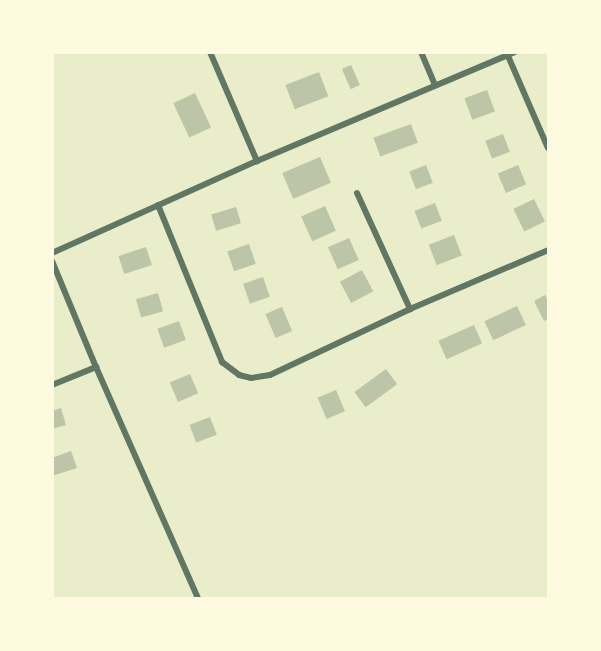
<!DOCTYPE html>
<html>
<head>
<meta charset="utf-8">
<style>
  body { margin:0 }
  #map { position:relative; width:601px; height:651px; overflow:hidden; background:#e9edc9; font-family:"Titillium Web",sans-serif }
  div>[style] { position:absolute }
  .building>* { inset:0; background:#bcc5a7; transform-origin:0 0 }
  .minor>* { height:6px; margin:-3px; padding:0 3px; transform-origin:3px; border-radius:3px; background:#617663 }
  span { translate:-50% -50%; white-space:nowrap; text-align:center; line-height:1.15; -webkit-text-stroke:5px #fefae0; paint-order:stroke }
  .frame { position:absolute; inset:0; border:54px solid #fefae0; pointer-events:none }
</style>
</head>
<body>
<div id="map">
  <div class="building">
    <i style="left:351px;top:65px;width:22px;height:10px;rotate:66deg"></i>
    <i style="left:319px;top:72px;width:26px;height:36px;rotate:69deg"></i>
    <i style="left:487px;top:90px;width:23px;height:24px;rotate:70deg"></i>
    <i style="left:195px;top:93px;width:38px;height:24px;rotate:65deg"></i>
    <i style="left:411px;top:124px;width:20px;height:40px;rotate:70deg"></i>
    <i style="left:503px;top:134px;width:19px;height:19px;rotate:69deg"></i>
    <i style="left:320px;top:157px;width:28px;height:41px;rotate:67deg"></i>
    <i style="left:426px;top:165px;width:19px;height:18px;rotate:69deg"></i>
    <i style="left:518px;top:165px;width:21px;height:22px;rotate:67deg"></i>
    <i style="left:534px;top:199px;width:25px;height:23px;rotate:64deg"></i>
    <i style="left:435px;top:203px;width:19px;height:22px;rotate:69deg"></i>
    <i style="left:325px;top:206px;width:27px;height:26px;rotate:66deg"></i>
    <i style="left:236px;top:207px;width:17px;height:26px;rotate:73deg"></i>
    <i style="left:454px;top:235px;width:22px;height:27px;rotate:69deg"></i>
    <i style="left:349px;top:238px;width:24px;height:23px;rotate:66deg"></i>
    <i style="left:249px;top:244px;width:21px;height:23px;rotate:71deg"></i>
    <i style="left:146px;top:247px;width:19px;height:29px;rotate:72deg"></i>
    <i style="left:362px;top:270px;width:24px;height:25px;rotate:62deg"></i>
    <i style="left:263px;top:277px;width:21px;height:21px;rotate:71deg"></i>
    <i style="left:158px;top:293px;width:19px;height:23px;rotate:74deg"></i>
    <i style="clip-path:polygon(545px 295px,548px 301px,548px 319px,544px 321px,534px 301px)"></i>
    <i style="left:517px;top:306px;width:21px;height:36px;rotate:65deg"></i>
    <i style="left:282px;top:307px;width:26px;height:18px;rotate:67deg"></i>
    <i style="left:179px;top:321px;width:20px;height:23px;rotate:70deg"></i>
    <i style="left:474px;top:325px;width:20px;height:39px;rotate:66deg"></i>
    <i style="left:386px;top:369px;width:19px;height:39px;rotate:54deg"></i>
    <i style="left:190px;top:374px;width:21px;height:22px;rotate:67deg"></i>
    <i style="left:336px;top:390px;width:23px;height:20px;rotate:67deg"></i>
    <i style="clip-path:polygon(61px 408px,66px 425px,52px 429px,52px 411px)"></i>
    <i style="left:210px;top:417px;width:19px;height:22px;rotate:69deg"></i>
    <i style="clip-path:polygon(71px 451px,77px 468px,52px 476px,52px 458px)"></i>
  </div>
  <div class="minor">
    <i style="left:210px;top:52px;width:119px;rotate:66.7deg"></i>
    <i style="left:421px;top:52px;width:36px;rotate:67deg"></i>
    <i style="left:508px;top:56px;width:100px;rotate:66.5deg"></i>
    <i style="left:357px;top:193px;width:128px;rotate:65.4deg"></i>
    <i style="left:158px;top:205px;width:170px;rotate:67.8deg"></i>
    <i style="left:222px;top:362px;width:21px;rotate:37deg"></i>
    <i style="left:239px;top:375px;width:12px;rotate:14deg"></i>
    <i style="left:251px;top:378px;width:19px;rotate:-9deg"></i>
    <i style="left:270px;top:375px;width:155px;rotate:-25.2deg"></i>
    <i style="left:410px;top:309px;width:150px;rotate:-23.1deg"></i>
    <i style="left:52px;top:253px;width:225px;rotate:-24.2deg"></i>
    <i style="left:257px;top:161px;width:280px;rotate:-22.9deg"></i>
    <i style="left:52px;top:261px;width:115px;rotate:67.5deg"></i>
    <i style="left:96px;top:367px;width:253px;rotate:66.2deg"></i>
    <i style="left:52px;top:385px;width:48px;rotate:-22.2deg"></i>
  </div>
  <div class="frame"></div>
</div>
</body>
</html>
